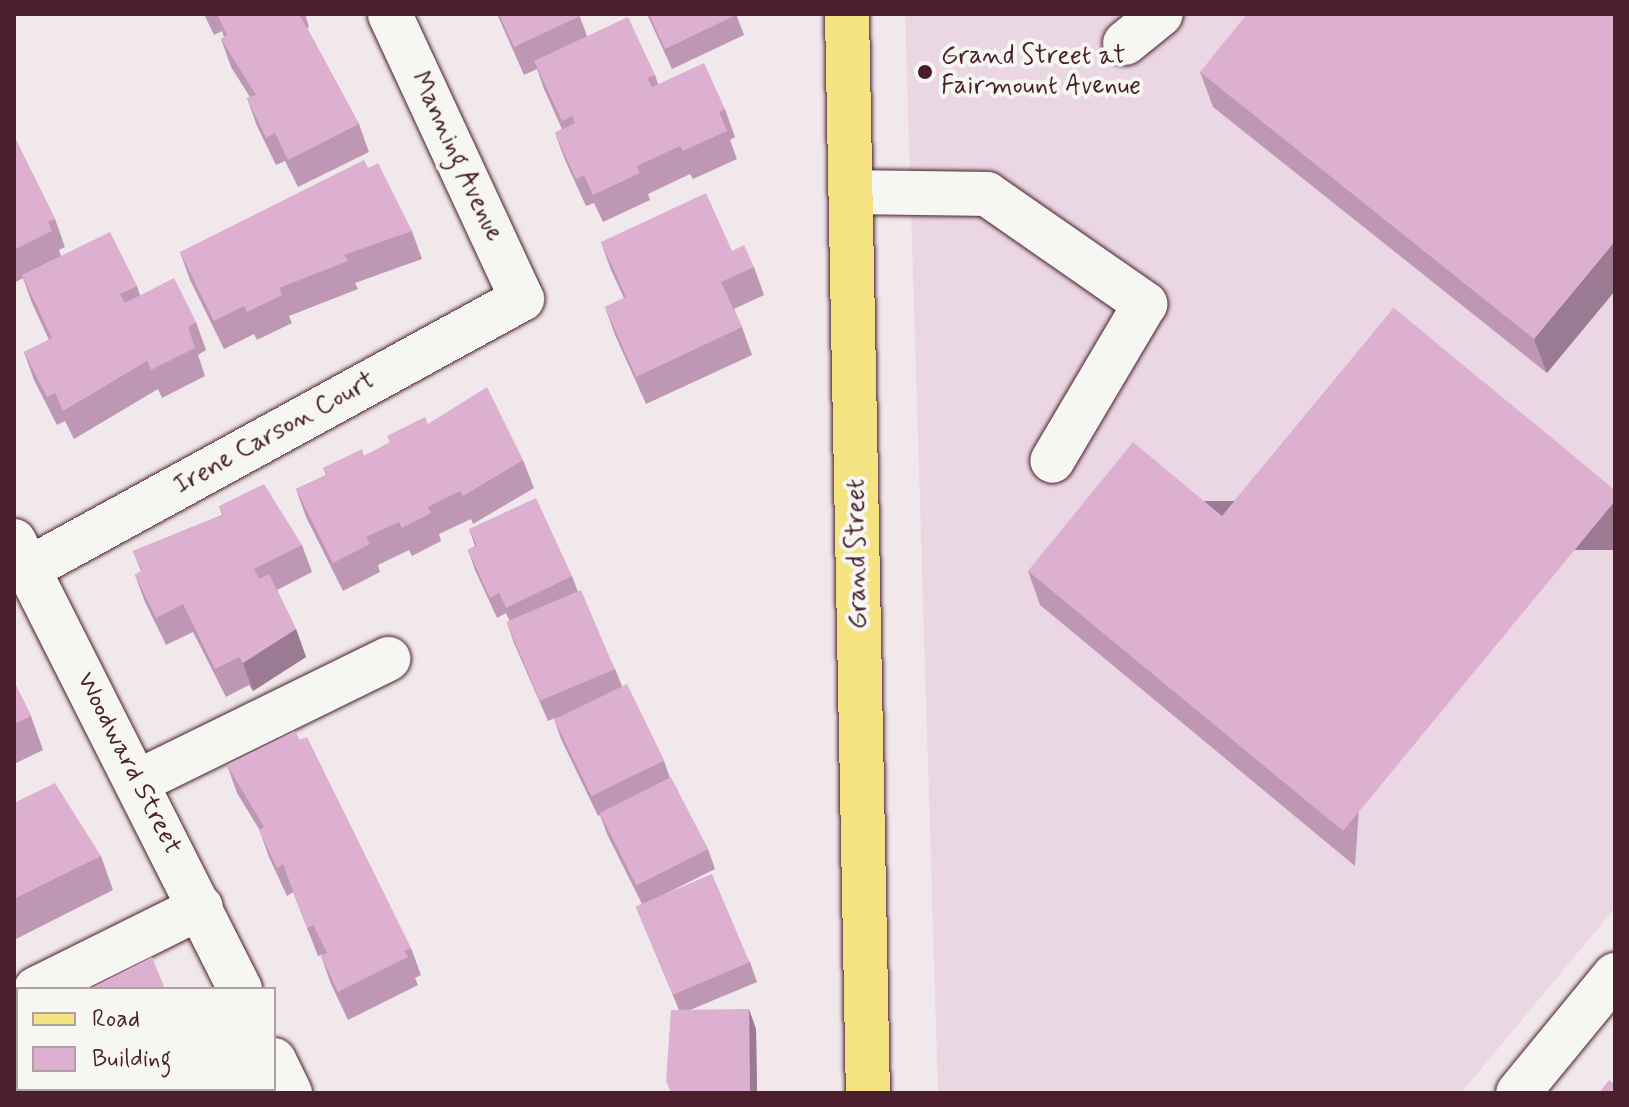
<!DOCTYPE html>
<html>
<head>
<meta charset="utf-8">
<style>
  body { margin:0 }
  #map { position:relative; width:1629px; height:1107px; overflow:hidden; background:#f1e8ec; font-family:Mynerve,sans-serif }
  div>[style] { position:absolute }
  .built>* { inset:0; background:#ebd7e4 }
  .roads { filter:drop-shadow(0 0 2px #4a1f2b) drop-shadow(0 0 2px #4a1f2b) }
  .minor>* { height:44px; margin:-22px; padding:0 22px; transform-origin:22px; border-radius:22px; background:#f6f6f2 }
  .major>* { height:44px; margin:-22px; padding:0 22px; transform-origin:22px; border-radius:22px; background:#f5e382 }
  .wall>* { inset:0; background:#be97b5; transform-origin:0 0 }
  .shaded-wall>* { inset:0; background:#9b7b93; transform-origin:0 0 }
  .building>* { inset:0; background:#ddb0d2; transform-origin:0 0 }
  .dots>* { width:22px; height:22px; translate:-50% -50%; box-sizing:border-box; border:4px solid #f6f6f2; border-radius:50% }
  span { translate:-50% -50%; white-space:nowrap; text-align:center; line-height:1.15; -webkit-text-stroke:8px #f6f6f2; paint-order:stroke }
  .poi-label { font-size:26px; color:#4a1f2b }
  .left { translate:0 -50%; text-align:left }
  .street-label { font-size:26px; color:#4a1f2b }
  .frame { position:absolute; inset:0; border:16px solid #4a1f2b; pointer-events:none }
  .legend { position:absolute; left:16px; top:987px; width:260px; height:104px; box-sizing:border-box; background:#f6f6f2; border:2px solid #b1a0a2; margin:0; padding:10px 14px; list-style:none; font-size:24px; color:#4a1f2b }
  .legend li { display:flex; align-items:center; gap:16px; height:40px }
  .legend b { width:40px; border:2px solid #b1a0a2 }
</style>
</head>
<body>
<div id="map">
  <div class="built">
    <i style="clip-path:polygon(905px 14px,1615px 14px,1615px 908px,1461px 1093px,938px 1093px)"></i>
  </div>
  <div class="roads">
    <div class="minor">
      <i style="left:1125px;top:43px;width:46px;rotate:-38.9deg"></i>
      <i style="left:851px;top:192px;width:136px;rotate:0.8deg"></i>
      <i style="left:987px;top:194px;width:193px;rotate:34.8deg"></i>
      <i style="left:1145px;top:304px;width:182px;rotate:120.6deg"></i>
      <i style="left:14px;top:541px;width:502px;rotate:63.23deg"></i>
      <i style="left:28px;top:569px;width:563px;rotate:-28.66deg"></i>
      <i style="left:522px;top:299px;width:314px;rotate:-114.9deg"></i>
      <i style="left:137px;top:782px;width:280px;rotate:-26.1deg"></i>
      <i style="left:36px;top:989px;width:184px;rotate:-26.4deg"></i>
      <i style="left:274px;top:1060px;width:37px;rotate:64deg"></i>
      <i style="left:1518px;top:1093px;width:153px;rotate:-50.6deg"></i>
    </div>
    <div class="major">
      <i style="left:847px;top:14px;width:1079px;rotate:88.89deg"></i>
    </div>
  </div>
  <div class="wall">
    <i style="clip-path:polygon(204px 14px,305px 14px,309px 27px,307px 28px,359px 124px,369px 152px,298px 187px,285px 161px,276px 165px,257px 126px,247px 98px,250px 97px,231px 67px,221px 39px,224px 37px,222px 31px,214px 35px)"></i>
    <i style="clip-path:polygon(497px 14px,579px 14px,587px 36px,655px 75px,658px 84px,725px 109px,735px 137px,730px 140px,737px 159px,693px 179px,690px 174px,648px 194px,650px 200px,603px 222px,594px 203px,586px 206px,565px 160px,555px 133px,562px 129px,544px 89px,537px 69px,524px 75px)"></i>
    <i style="clip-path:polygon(647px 14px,736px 14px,744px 35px,672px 69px)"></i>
    <i style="clip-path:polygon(1615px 14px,1547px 373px,1213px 107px,1200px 72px)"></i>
    <i style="clip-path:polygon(14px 136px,55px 219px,65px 247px,59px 250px,61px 256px,137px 286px,140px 295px,196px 322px,206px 350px,198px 355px,205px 376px,162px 398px,158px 389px,74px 439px,65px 421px,57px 425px,34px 380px,24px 352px,49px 340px,32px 303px,23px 278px,14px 283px)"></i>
    <i style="clip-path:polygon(368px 168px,412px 231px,422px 259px,355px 283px,358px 289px,289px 316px,292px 323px,257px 340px,254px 334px,224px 349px,190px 280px,180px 252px)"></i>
    <i style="clip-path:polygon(601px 242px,754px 267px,764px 295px,734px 309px,742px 327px,752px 355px,646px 404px,615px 335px,605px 307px,624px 298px,611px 270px)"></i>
    <i style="clip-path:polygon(1394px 308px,1355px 866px,1040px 605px,1028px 571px,1222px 516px)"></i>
    <i style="clip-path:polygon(428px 424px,523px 460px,534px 488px,473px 524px,471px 519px,439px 534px,441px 541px,412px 556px,409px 550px,378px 565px,380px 572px,343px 591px,306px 517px,296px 489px,326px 475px,323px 468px,364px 456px)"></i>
    <i style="clip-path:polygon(219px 506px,302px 545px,312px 572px,277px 590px,296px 629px,306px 657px,253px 691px,249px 685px,226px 697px,193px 632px,166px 645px,145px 602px,135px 575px,141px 571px,133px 551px,222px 515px)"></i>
    <i style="clip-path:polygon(469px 529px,572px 576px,578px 592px,615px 669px,622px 686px,664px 761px,670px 778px,708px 849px,715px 869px,665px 894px,750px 962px,757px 982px,690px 1010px,756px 1029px,757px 1093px,671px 1093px,679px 1010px,636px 907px,642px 904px,607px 834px,600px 815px,598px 816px,561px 739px,554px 719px,560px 716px,548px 721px,514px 643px,507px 623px,510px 622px,506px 613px,497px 618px,475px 570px,468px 550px,475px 546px)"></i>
    <i style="clip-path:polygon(14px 682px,31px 716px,43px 750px,14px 764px)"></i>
    <i style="clip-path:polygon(227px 765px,411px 948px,421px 975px,415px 978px,418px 985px,348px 1020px,331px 984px,321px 956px,324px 954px,318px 956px,293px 892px,287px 896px,269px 857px,259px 829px,237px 793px)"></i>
    <i style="clip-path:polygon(14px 803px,101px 856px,113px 890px,14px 940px)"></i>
    <i style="left:18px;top:1089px;width:145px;height:6px"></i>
  </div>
  <div class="shaded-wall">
    <i style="clip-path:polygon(1615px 241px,1615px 291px,1547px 373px,1534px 339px)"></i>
    <i style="left:1615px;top:501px;width:49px;height:428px;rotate:90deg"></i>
    <i style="clip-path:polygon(296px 629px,306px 657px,253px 691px,243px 663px)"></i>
    <i style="clip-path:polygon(749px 1009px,756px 1029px,757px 1093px,750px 1093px)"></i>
  </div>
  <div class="building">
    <i style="clip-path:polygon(217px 14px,299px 14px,359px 124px,288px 160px,275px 133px,266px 138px,247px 98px,256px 95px,221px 39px,227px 35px)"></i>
    <i style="clip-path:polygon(499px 14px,579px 14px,580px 16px,514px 47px)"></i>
    <i style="clip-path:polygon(649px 14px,736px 14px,736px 15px,665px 49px)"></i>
    <i style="clip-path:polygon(1247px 14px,1615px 14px,1615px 241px,1534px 339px,1200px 72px)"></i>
    <i style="clip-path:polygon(628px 17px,655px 75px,647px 78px,652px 87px,704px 63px,725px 109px,719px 112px,727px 131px,683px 151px,680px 146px,637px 166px,640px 173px,593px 195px,584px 175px,576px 179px,555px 133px,575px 123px,572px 116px,562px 121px,534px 61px)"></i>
    <i style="clip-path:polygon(14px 136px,55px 219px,48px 222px,52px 231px,14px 250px)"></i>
    <i style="clip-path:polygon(364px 160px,368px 168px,378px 163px,412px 231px,344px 255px,348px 261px,279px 288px,282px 295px,247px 312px,244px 306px,214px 321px,180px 252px)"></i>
    <i style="clip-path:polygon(706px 193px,732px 251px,744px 245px,754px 267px,721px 282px,742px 327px,636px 377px,605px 307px,626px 297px,601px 242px)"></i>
    <i style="clip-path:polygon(110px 232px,137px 286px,120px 294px,125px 303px,174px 278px,196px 322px,188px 327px,195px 348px,151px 370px,147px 361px,63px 411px,55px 393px,47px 397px,24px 352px,52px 338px,22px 275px)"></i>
    <i style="clip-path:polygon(1394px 308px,1615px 490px,1615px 501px,1343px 831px,1028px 571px,1133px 442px,1222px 516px)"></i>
    <i style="clip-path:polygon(487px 387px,523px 460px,463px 496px,460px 491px,428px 507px,431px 513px,402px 528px,399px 522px,366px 537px,370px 544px,333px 563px,296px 489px,327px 475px,323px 468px,362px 449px,364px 456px,390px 442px,387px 436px,425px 417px,428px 424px)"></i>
    <i style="clip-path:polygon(264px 484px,302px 545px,254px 569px,259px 579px,269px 574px,296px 629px,243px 663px,239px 657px,215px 669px,183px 604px,156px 618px,135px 575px,142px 570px,133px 551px,223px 515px,219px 506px)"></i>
    <i style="clip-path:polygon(536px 498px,572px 576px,506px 608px,499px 593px,490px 598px,468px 550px,477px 546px,469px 529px)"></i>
    <i style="left:581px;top:590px;width:86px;height:81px;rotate:67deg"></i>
    <i style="clip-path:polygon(14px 682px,31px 716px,14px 724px)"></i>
    <i style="left:627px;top:684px;width:85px;height:81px;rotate:64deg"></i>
    <i style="clip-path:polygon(295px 731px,300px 740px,307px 737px,411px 948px,404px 951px,408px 957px,338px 992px,321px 956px,327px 953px,313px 925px,307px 928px,283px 864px,277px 868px,259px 830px,264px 827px,227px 765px)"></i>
    <i style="left:671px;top:777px;width:81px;height:80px;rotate:63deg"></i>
    <i style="clip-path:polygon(55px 783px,101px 856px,14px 899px,14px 803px)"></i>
    <i style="left:712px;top:874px;width:96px;height:83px;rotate:67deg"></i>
    <i style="clip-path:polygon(152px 957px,165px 989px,89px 989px)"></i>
    <i style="clip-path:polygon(749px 1009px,750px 1093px,671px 1093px,666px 1081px,671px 1010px)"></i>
    <i style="clip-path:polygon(18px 1024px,18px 1089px,82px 1089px,74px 1093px,14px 1093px,14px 1026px)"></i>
    <i style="clip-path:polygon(1609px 1080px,1615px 1085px,1615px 1093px,1599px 1093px)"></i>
  </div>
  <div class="dots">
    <i style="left:925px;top:72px;background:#4a1f2b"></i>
  </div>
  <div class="poi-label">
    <span class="left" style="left:941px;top:72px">Grand Street at<br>Fairmount Avenue</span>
  </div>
  <div class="street-label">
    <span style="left:456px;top:157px;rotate:65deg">Manning Avenue</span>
    <span style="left:275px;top:434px;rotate:-29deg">Irene Carson Court</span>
    <span style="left:858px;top:554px;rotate:-91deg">Grand Street</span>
    <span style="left:128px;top:764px;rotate:63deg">Woodward Street</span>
  </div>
  <div class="frame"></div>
  <ul class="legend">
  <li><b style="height:10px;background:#f5e382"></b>Road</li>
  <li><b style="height:22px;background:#ddb0d2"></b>Building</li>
  </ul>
</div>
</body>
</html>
